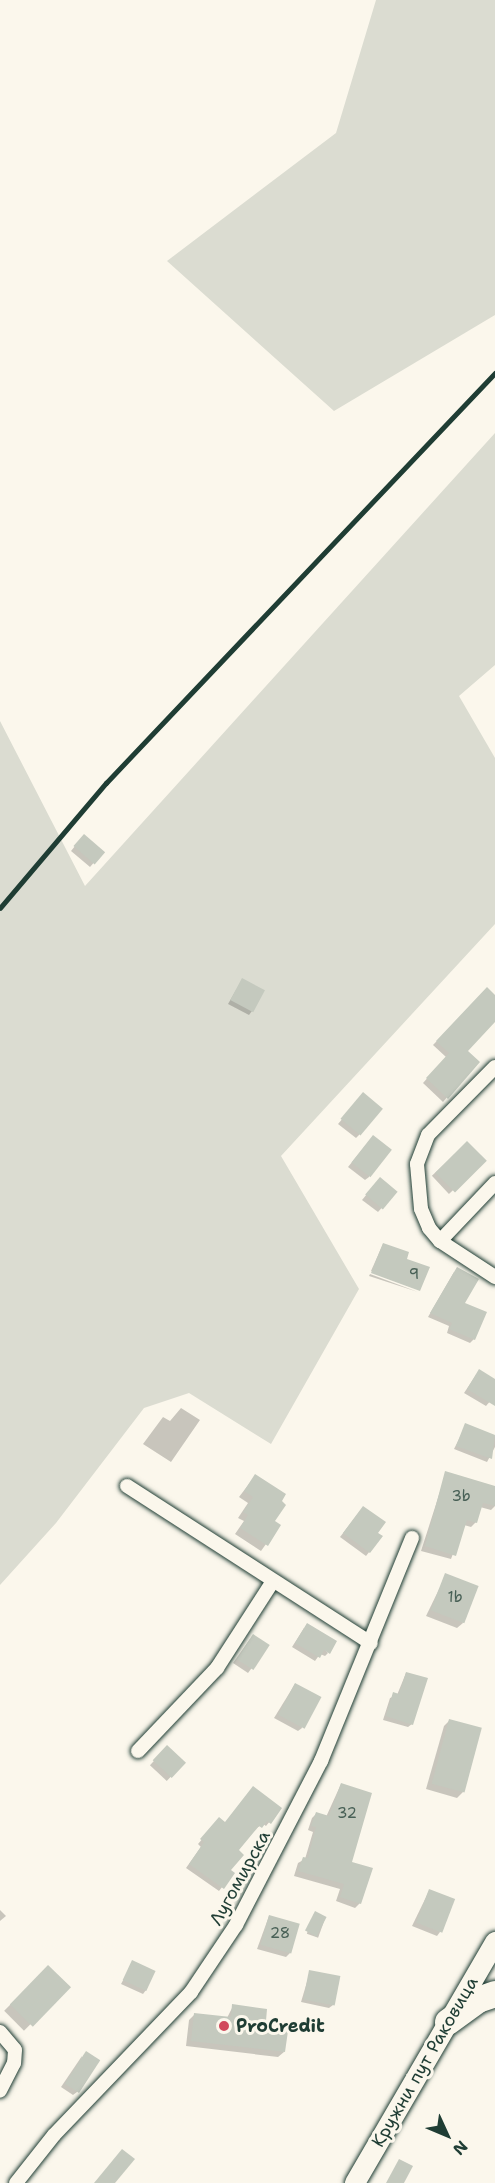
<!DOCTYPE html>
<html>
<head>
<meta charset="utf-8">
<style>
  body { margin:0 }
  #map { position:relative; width:495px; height:2183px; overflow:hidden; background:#fbf7ec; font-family:"Shantell Sans",sans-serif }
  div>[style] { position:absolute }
  .green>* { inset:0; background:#dbdcd1 }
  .shadow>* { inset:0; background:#0003; transform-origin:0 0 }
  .building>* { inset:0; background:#c4c9be; transform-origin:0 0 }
  .roads { filter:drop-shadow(0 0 2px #1f3d34) drop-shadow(0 0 2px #1f3d34) }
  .minor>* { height:14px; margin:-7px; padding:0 7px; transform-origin:7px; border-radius:7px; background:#fbf7ec }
  .secondary>* { height:20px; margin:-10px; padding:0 10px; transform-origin:10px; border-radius:10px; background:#fbf7ec }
  .motorway>* { height:26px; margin:-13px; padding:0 13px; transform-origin:13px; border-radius:13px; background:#fbf7ec }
  .rail>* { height:4.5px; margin:-2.25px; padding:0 2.25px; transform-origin:2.25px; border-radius:2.25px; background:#1f3d34 }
  .dots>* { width:16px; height:16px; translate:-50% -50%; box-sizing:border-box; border:3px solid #fbf7ec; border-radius:50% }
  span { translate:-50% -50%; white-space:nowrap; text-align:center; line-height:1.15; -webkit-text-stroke:6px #fbf7ec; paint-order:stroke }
  .number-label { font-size:15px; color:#486056 }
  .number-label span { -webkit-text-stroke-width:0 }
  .street-label { font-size:18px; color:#1f3d34 }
  .poi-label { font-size:18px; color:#1f3d34; font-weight:700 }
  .left { translate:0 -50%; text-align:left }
  .north { position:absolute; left:417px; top:2105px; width:60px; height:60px; -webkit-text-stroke:4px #fbf7ec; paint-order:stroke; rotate:134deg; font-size:16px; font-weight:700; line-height:24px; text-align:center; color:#1f3d34 }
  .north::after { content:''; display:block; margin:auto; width:21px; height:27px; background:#1f3d34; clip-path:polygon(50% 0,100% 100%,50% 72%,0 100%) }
</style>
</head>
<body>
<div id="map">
  <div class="green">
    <i style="clip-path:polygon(376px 0,495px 0,495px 315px,334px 411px,167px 261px,336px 133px)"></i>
    <i style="clip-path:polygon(495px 433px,495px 665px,459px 696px,495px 758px,495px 924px,281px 1156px,359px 1289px,271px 1444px,189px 1393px,144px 1408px,56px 1523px,0 1585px,0 721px,85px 886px)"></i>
  </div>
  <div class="shadow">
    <i style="clip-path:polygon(80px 840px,103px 852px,90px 867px,71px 851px)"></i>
    <i style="clip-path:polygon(242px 980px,252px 1011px,249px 1015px,228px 1004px)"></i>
    <i style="clip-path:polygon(487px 989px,495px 997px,495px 1021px,466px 1051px,477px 1062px,443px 1102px,423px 1083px,446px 1057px,433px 1045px)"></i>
    <i style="clip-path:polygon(360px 1098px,359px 1135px,356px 1138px,338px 1124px)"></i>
    <i style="clip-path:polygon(370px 1140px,369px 1177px,365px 1180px,348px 1167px)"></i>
    <i style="left:467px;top:1143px;width:25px;height:48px;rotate:47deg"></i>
    <i style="clip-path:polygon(377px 1182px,396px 1192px,378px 1212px,362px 1200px)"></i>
    <i style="clip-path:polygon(383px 1244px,420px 1290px,371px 1271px)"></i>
    <i style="clip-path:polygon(454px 1272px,474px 1339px,470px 1343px,447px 1333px,449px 1326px,428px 1317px)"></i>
    <i style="clip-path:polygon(370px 1274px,418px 1292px,369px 1276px)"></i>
    <i style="clip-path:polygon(476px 1375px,495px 1380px,495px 1401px,492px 1399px,486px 1406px,464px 1393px)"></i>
    <i style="clip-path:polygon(181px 1408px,200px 1420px,171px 1462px,143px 1444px,163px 1417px,170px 1421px)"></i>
    <i style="clip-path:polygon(466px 1425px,495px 1436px,495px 1447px,487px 1462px,454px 1449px)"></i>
    <i style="clip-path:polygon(446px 1473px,495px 1487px,495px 1506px,491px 1510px,480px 1507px,476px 1522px,471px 1527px,464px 1525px,451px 1559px,421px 1551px)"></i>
    <i style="clip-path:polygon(255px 1476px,273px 1522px,279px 1526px,261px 1551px,235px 1534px,244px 1521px,238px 1518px,248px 1503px,239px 1497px)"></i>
    <i style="clip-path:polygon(360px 1511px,381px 1537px,366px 1556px,340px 1537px)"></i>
    <i style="clip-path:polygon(446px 1575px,463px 1623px,457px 1628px,426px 1616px)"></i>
    <i style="clip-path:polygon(304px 1628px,328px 1653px,325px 1656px,320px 1654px,315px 1661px,292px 1647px)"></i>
    <i style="clip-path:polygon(250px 1639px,268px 1646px,248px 1673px,233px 1663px)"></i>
    <i style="clip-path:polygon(406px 1673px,412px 1724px,408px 1727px,383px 1720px,390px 1698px,397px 1695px)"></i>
    <i style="clip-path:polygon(295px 1684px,302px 1728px,298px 1731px,274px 1718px)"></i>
    <i style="clip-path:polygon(449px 1721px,463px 1792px,457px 1798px,426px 1789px,444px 1726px)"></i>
    <i style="left:167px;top:1747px;width:23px;height:25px;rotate:43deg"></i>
    <i style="clip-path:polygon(341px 1784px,350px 1863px,360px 1903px,355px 1908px,336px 1901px,340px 1889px,294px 1876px,298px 1863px,305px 1859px,313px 1832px,308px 1830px,312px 1818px,317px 1813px,326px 1817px)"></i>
    <i style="clip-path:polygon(280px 1809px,266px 1826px,263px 1824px,255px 1829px,237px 1850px,229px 1870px,233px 1873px,219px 1891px,186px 1868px,201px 1847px,198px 1844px,216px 1823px,225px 1824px)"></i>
    <i style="clip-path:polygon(429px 1891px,440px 1932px,437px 1936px,412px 1926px)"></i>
    <i style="clip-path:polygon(0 1910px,6px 1916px,0 1921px)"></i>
    <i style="left:314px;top:1914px;width:12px;height:21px;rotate:20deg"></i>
    <i style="clip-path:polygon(269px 1916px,290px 1953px,286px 1957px,257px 1949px)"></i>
    <i style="clip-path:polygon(133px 1962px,146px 1990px,143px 1994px,121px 1984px)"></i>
    <i style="left:48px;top:1967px;width:28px;height:62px;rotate:45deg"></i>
    <i style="clip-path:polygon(310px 1972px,333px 2005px,329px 2008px,301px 2002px)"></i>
    <i style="clip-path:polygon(233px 2006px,264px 2023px,284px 2052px,278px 2057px,186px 2046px,189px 2020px,195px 2014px,227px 2018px)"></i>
    <i style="clip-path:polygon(82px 2056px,77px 2092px,73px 2095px,61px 2087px)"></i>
  </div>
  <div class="building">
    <i style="left:84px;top:834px;width:28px;height:16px;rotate:41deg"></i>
    <i style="left:242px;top:978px;width:26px;height:25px;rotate:28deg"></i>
    <i style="clip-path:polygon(487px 987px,495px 995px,495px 1022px,468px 1051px,480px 1062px,448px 1099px,426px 1078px,449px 1053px,436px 1041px)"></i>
    <i style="left:363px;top:1092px;width:26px;height:35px;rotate:40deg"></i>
    <i style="left:373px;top:1135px;width:24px;height:35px;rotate:38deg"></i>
    <i style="left:467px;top:1141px;width:28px;height:45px;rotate:45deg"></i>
    <i style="left:380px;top:1177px;width:23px;height:23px;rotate:40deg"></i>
    <i style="clip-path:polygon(383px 1243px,409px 1252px,407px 1259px,430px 1267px,420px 1291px,371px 1273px)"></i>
    <i style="clip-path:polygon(457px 1267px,479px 1279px,465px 1303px,487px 1312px,475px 1340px,449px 1329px,452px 1323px,430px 1313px)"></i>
    <i style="clip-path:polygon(479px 1369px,495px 1379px,495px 1406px,467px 1389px)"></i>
    <i style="clip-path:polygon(465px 1423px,495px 1435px,492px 1459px,456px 1446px)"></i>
    <i style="clip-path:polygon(445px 1471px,495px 1486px,495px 1506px,483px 1503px,477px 1523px,467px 1520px,456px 1556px,425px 1546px)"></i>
    <i style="clip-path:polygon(255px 1474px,286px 1494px,282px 1501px,286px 1505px,275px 1521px,281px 1525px,268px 1546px,240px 1528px,248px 1515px,243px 1512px,253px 1497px,244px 1491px)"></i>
    <i style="clip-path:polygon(363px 1506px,386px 1522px,378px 1533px,383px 1536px,370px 1553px,343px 1533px)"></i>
    <i style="left:445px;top:1573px;width:36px;height:40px;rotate:21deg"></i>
    <i style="clip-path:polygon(307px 1623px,337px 1641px,330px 1654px,324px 1650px,320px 1658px,295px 1643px)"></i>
    <i style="left:253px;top:1634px;width:20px;height:30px;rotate:33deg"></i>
    <i style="clip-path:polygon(406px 1672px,428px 1678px,413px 1725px,386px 1716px,393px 1692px,399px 1694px)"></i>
    <i style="left:295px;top:1683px;width:30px;height:36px;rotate:28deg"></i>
    <i style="left:449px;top:1719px;width:34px;height:67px;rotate:15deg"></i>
    <i style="left:167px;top:1745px;width:26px;height:21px;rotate:43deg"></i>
    <i style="clip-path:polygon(341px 1783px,372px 1793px,352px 1862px,373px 1868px,361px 1904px,340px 1897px,344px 1884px,298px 1871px,303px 1857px,308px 1858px,316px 1827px,311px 1826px,316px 1812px,329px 1816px)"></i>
    <i style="clip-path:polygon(253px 1786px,282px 1808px,271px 1824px,267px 1821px,262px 1828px,259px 1826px,239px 1850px,244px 1855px,231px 1870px,235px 1873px,224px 1889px,189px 1864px,204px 1842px,200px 1839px,219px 1817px,225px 1822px)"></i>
    <i style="left:429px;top:1889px;width:28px;height:36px;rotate:21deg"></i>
    <i style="left:315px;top:1911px;width:13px;height:22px;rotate:27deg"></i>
    <i style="left:269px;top:1915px;width:32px;height:31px;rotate:16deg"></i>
    <i style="left:132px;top:1960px;width:26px;height:22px;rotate:25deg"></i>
    <i style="left:48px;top:1965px;width:32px;height:55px;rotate:44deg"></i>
    <i style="left:309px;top:1970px;width:32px;height:30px;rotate:11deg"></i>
    <i style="clip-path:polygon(232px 2004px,267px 2009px,266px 2021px,289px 2024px,285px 2052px,191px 2041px,194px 2013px,231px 2017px)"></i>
    <i style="left:86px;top:2051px;width:17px;height:39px;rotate:33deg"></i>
    <i style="clip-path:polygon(122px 2149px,135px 2159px,115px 2183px,94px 2183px)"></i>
    <i style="clip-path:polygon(399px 2159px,413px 2166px,404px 2183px,386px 2183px)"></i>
  </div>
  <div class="roads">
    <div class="minor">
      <i style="left:495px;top:1067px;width:95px;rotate:134.6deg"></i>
      <i style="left:428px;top:1135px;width:31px;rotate:111deg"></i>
      <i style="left:417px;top:1164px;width:45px;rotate:84.9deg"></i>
      <i style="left:421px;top:1209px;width:21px;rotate:67deg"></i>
      <i style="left:429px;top:1228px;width:17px;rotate:50deg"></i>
      <i style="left:440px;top:1241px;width:66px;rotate:33.2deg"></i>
      <i style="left:440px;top:1241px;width:80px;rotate:-46.5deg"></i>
      <i style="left:127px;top:1486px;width:290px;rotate:32.8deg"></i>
      <i style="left:138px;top:1751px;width:115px;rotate:-46.4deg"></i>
      <i style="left:217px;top:1668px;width:103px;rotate:-57.2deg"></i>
      <i style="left:0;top:2032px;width:23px;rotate:50deg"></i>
      <i style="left:15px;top:2050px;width:13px;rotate:94deg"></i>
      <i style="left:14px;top:2063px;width:31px;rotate:117deg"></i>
      <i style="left:16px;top:2183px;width:61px;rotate:-51.6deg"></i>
      <i style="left:54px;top:2135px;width:198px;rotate:-46.2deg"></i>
      <i style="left:191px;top:1992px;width:81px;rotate:-56.1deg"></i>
      <i style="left:236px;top:1925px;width:185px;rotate:-62.6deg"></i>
      <i style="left:321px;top:1761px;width:241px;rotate:-67.8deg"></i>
    </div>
    <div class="secondary">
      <i style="left:355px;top:2183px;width:279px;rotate:-59.8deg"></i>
    </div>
    <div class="motorway">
      <i style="left:448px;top:2022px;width:37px;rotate:-36deg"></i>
      <i style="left:478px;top:2000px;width:18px;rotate:-19deg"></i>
    </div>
  </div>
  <div class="rail">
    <i style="left:0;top:908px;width:164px;rotate:-49.7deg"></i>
    <i style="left:106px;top:783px;width:565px;rotate:-46.51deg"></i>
  </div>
  <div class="dots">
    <i style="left:224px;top:2026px;background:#d1495b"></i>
  </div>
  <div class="number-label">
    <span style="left:414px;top:1275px">9</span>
    <span style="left:461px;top:1497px">3b</span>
    <span style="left:455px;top:1598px">1b</span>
    <span style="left:347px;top:1814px">32</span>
    <span style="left:280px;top:1934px">28</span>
  </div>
  <div class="street-label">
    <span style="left:240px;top:1878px;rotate:-61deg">Лугомирска</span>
    <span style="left:425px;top:2062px;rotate:-60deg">Кружни пут Раковица</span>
  </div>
  <div class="poi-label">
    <span class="left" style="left:236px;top:2026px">ProCredit</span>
  </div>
  <div class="north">N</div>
</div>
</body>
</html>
